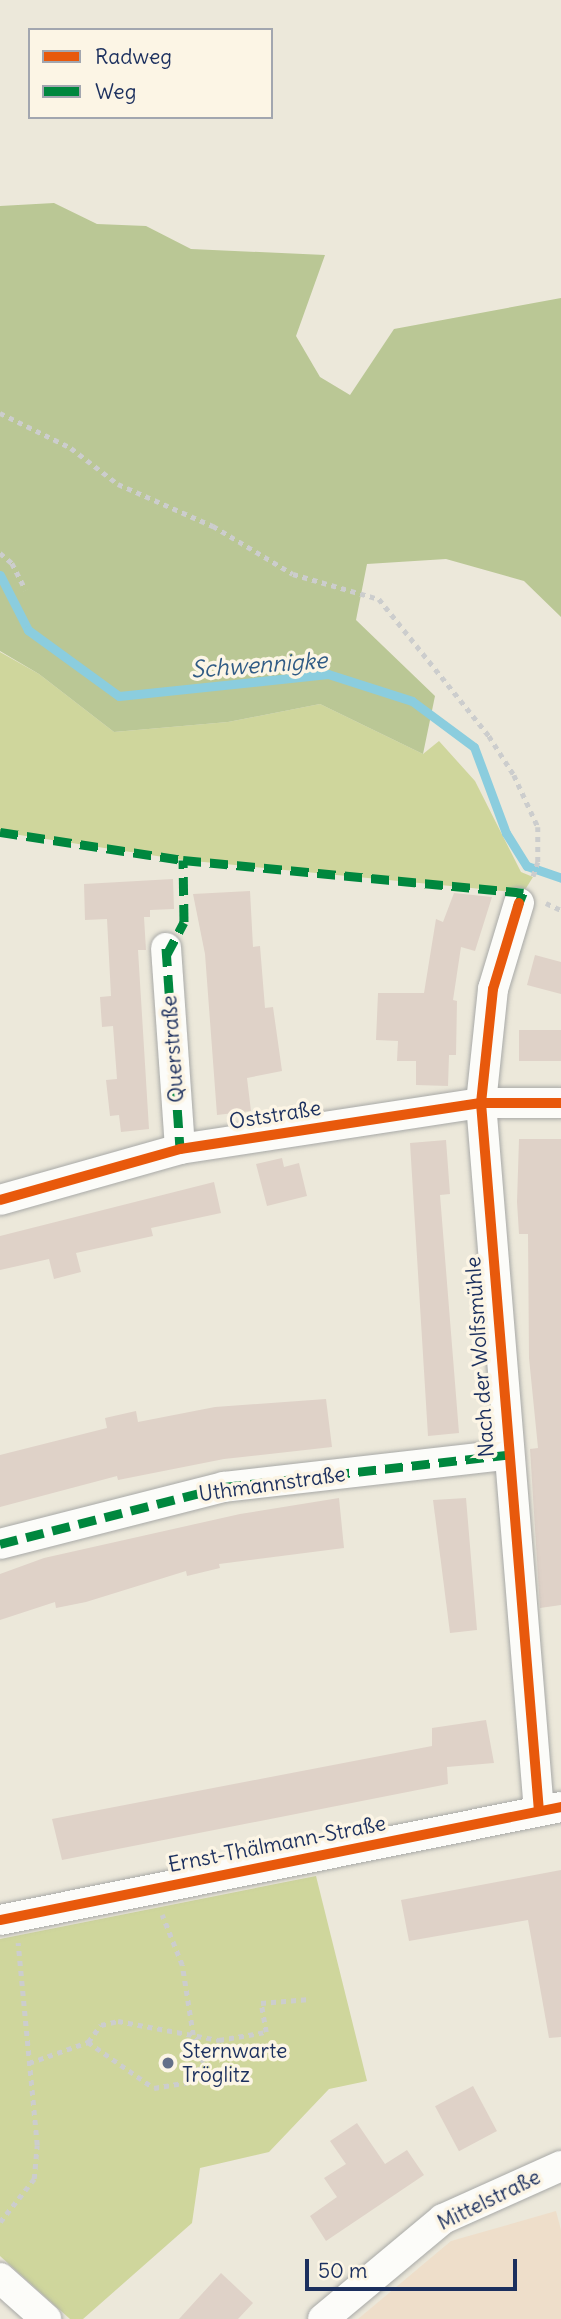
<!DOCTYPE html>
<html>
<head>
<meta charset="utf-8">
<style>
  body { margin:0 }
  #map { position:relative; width:561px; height:2319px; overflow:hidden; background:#ece8da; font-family:Delius,sans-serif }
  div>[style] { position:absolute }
  .built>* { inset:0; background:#eedeca }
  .green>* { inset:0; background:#cfd69c }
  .forest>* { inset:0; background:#bac795 }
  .stream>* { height:9px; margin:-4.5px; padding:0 4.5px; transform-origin:4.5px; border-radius:4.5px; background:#8bcdde }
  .building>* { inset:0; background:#dfd2c8; transform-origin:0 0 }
  .path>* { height:4.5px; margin-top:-2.25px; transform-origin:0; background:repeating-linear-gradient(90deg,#cccdcd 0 5px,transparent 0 10px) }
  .roads { filter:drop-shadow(0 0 2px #a8a9a7) drop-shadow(0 0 2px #a8a9a7) }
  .minor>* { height:30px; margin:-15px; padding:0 15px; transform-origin:15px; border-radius:15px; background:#fcfcf9 }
  .quiet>* { height:9px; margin-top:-4.5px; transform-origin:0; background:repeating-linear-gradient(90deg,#00873e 0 18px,transparent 0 27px) }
  .cycleway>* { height:10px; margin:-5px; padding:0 5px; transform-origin:5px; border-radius:5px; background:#e8590c }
  .dots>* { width:19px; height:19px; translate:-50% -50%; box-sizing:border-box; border:4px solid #fcf5e5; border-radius:50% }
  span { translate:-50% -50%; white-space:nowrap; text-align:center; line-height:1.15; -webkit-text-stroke:7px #fcf5e5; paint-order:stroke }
  .street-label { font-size:21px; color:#1b2f5e }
  .poi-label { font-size:21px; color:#1b2f5e }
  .left { translate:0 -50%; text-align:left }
  .water-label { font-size:23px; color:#305b85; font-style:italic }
  .legend { position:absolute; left:28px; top:28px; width:245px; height:91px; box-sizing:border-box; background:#fcf5e5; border:2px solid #a2a6af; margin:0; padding:9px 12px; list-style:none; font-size:21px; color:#1b2f5e }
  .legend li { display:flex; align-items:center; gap:14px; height:35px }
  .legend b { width:35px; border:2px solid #a2a6af }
  .scale { position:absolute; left:305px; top:2259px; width:212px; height:32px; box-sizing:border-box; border:4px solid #1b2f5e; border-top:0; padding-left:9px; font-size:21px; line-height:24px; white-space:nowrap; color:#1b2f5e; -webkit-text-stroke:5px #fcf5e5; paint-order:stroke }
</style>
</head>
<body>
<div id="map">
  <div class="built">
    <i style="clip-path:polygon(556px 2211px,561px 2230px,561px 2319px,358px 2319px,451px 2241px)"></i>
  </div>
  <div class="green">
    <i style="clip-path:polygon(0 652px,39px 674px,114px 732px,228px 722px,320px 704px,423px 754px,439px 741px,475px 781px,521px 872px,533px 877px,523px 893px,183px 860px,0 832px)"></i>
    <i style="clip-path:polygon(316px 1876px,367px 2081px,329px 2089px,269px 2152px,200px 2168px,192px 2223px,83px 2319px,70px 2319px,0 2256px,0 1939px)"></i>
  </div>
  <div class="forest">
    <i style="clip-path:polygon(54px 203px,97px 224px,146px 226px,191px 249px,325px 255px,296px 336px,320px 377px,350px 395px,394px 329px,561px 298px,561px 617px,524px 581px,446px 559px,367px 564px,356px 620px,435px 696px,423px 754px,320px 704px,228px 722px,114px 732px,39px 674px,0 651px,0 206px)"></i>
  </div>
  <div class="stream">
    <i style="left:0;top:575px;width:62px;rotate:63deg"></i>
    <i style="left:28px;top:630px;width:112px;rotate:36deg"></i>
    <i style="left:119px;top:696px;width:210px;rotate:-6deg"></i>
    <i style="left:328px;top:674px;width:88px;rotate:17.8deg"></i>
    <i style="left:412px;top:701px;width:77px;rotate:36.6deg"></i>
    <i style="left:474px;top:747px;width:92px;rotate:69.6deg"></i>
    <i style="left:506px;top:833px;width:39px;rotate:58deg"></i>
    <i style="left:527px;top:866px;width:36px;rotate:19deg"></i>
  </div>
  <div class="building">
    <i style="clip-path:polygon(173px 879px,174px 909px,150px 910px,150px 917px,144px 917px,146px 950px,138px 950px,149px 1129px,121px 1132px,119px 1115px,110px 1116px,106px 1080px,117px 1079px,113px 1026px,102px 1027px,100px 997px,111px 996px,107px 919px,85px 920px,84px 884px)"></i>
    <i style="clip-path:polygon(250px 891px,253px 947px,260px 946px,265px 1008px,273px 1007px,282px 1071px,247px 1078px,251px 1111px,217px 1115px,205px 954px,193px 894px)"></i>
    <i style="clip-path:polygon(454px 893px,492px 897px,475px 951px,461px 947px,453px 1000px,457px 1001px,456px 1055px,449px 1055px,448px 1086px,416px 1085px,416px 1061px,397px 1061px,398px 1041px,376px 1040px,378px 993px,424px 993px,436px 919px,443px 922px)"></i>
    <i style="clip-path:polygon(535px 955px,561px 962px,561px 994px,527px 985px)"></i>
    <i style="left:519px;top:1030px;width:42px;height:31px"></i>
    <i style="clip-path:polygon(519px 1139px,561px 1139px,561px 1605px,540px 1608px,530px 1449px,538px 1448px,529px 1358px,528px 1234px,519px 1234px,517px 1202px)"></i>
    <i style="clip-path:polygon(446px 1140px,450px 1194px,440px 1195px,459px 1433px,428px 1436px,410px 1143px)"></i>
    <i style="clip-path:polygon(282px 1158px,284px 1167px,299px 1163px,307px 1196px,267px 1206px,256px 1164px)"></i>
    <i style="clip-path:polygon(214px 1182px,221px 1213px,151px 1228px,153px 1236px,76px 1253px,81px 1272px,54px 1279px,49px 1259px,0 1270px,0 1236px)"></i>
    <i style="clip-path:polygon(326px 1399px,332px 1447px,224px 1459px,118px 1480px,117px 1476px,0 1507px,0 1455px,107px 1428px,105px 1418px,136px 1411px,138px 1422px,215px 1407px)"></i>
    <i style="clip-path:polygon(339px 1498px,344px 1548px,219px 1564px,220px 1568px,187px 1576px,186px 1571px,86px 1602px,56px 1608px,55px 1602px,0 1620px,0 1574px,44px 1558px,240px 1514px)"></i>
    <i style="clip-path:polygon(466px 1498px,477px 1630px,450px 1633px,433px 1500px)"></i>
    <i style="clip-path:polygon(486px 1720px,494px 1763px,447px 1767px,448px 1784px,62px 1860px,52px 1819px,432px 1746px,432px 1728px)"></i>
    <i style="clip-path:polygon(561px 1870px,561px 2037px,549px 2038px,528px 1920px,409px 1941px,401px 1900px)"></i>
    <i style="left:473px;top:2086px;width:51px;height:43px;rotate:62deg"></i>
    <i style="clip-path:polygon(357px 2123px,385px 2164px,407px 2150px,424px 2175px,326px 2241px,310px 2216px,337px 2197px,324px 2178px,346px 2164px,330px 2141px)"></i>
    <i style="clip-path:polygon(221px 2273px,253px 2303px,238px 2319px,179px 2319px)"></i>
  </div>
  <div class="path">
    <i style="left:0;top:413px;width:79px;rotate:26.2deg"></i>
    <i style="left:71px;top:448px;width:59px;rotate:37.5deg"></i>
    <i style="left:118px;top:484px;width:104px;rotate:23.9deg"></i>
    <i style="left:213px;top:526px;width:93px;rotate:31deg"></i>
    <i style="left:293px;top:574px;width:90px;rotate:16.2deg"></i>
    <i style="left:379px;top:599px;width:176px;rotate:51.2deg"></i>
    <i style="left:489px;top:736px;width:46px;rotate:57.3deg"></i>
    <i style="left:514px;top:775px;width:57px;rotate:65.2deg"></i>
    <i style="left:538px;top:827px;width:35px;rotate:90deg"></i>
    <i style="left:538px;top:862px;width:19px;rotate:108deg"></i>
    <i style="left:0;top:553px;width:16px;rotate:40deg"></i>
    <i style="left:12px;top:563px;width:30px;rotate:63deg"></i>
    <i style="left:546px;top:903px;width:17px;rotate:25deg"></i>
    <i style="left:88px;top:2042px;width:80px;rotate:34.9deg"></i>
    <i style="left:154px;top:2088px;width:41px;rotate:-9.9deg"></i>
    <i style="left:194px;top:2081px;width:21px;rotate:-65deg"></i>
    <i style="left:203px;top:2062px;width:29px;rotate:-110deg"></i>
    <i style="left:193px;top:2035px;width:71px;rotate:-98.9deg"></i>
    <i style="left:182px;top:1965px;width:54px;rotate:-111.8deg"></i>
    <i style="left:29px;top:2063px;width:63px;rotate:-19.6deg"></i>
    <i style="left:88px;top:2042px;width:21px;rotate:-53deg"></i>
    <i style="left:101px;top:2025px;width:17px;rotate:-13deg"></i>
    <i style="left:118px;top:2021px;width:103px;rotate:10.7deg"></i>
    <i style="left:219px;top:2040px;width:48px;rotate:-9.7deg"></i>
    <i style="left:266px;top:2032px;width:29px;rotate:-100deg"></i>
    <i style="left:261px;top:2003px;width:49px;rotate:-4.7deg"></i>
    <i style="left:0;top:2222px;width:55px;rotate:-51.7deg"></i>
    <i style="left:34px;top:2179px;width:34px;rotate:-85deg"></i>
    <i style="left:37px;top:2145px;width:203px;rotate:-95.4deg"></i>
  </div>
  <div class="roads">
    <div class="minor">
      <i style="left:519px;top:903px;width:90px;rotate:106.8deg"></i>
      <i style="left:493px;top:989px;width:115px;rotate:96deg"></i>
      <i style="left:481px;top:1103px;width:710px;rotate:85.32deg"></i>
      <i style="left:166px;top:948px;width:201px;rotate:86deg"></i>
      <i style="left:0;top:1200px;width:187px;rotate:-15.8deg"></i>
      <i style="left:180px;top:1149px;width:304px;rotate:-8.7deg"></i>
      <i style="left:481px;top:1103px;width:80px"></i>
      <i style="left:0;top:1544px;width:231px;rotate:-14.3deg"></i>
      <i style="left:224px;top:1487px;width:284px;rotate:-6.5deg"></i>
      <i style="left:0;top:1920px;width:572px;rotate:-11.39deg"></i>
      <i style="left:0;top:2278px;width:62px;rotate:41.7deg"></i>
      <i style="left:323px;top:2319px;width:156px;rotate:-39.8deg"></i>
      <i style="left:443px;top:2219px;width:129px;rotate:-24.2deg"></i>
    </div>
  </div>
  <div class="quiet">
    <i style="left:0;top:832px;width:185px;rotate:8.7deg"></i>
    <i style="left:183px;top:860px;width:342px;rotate:5.5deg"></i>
    <i style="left:523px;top:893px;width:16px;rotate:112deg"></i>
    <i style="left:166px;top:948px;width:201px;rotate:86deg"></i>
    <i style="left:166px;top:956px;width:38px;rotate:-62deg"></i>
    <i style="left:184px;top:922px;width:62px;rotate:-90.9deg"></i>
    <i style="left:0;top:1544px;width:231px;rotate:-14.3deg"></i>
    <i style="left:224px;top:1487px;width:284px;rotate:-6.5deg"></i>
  </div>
  <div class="cycleway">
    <i style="left:519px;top:903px;width:90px;rotate:106.8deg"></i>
    <i style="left:493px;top:989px;width:115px;rotate:96deg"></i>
    <i style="left:481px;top:1103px;width:710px;rotate:85.32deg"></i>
    <i style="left:0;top:1200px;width:187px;rotate:-15.8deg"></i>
    <i style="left:180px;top:1149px;width:304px;rotate:-8.7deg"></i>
    <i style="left:481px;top:1103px;width:80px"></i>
    <i style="left:0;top:1920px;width:572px;rotate:-11.39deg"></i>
  </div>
  <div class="dots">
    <i style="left:168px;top:2063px;background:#647089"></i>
  </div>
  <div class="street-label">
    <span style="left:173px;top:1049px;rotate:-94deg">Querstraße</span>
    <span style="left:275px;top:1115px;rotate:-9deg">Oststraße</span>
    <span style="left:480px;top:1357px;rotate:-94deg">Nach der Wolfsmühle</span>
    <span style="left:272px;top:1484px;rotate:-8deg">Uthmannstraße</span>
    <span style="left:277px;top:1844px;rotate:-11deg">Ernst-Thälmann-Straße</span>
    <span style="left:489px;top:2200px;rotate:-26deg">Mittelstraße</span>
  </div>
  <div class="poi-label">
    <span class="left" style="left:182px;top:2063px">Sternwarte<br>Tröglitz</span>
  </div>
  <div class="water-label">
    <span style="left:259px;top:665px;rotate:-4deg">Schwennigke</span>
  </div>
  <ul class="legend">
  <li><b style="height:9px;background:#e8590c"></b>Radweg</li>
  <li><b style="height:9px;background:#00873e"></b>Weg</li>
  </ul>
  <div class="scale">50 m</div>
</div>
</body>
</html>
